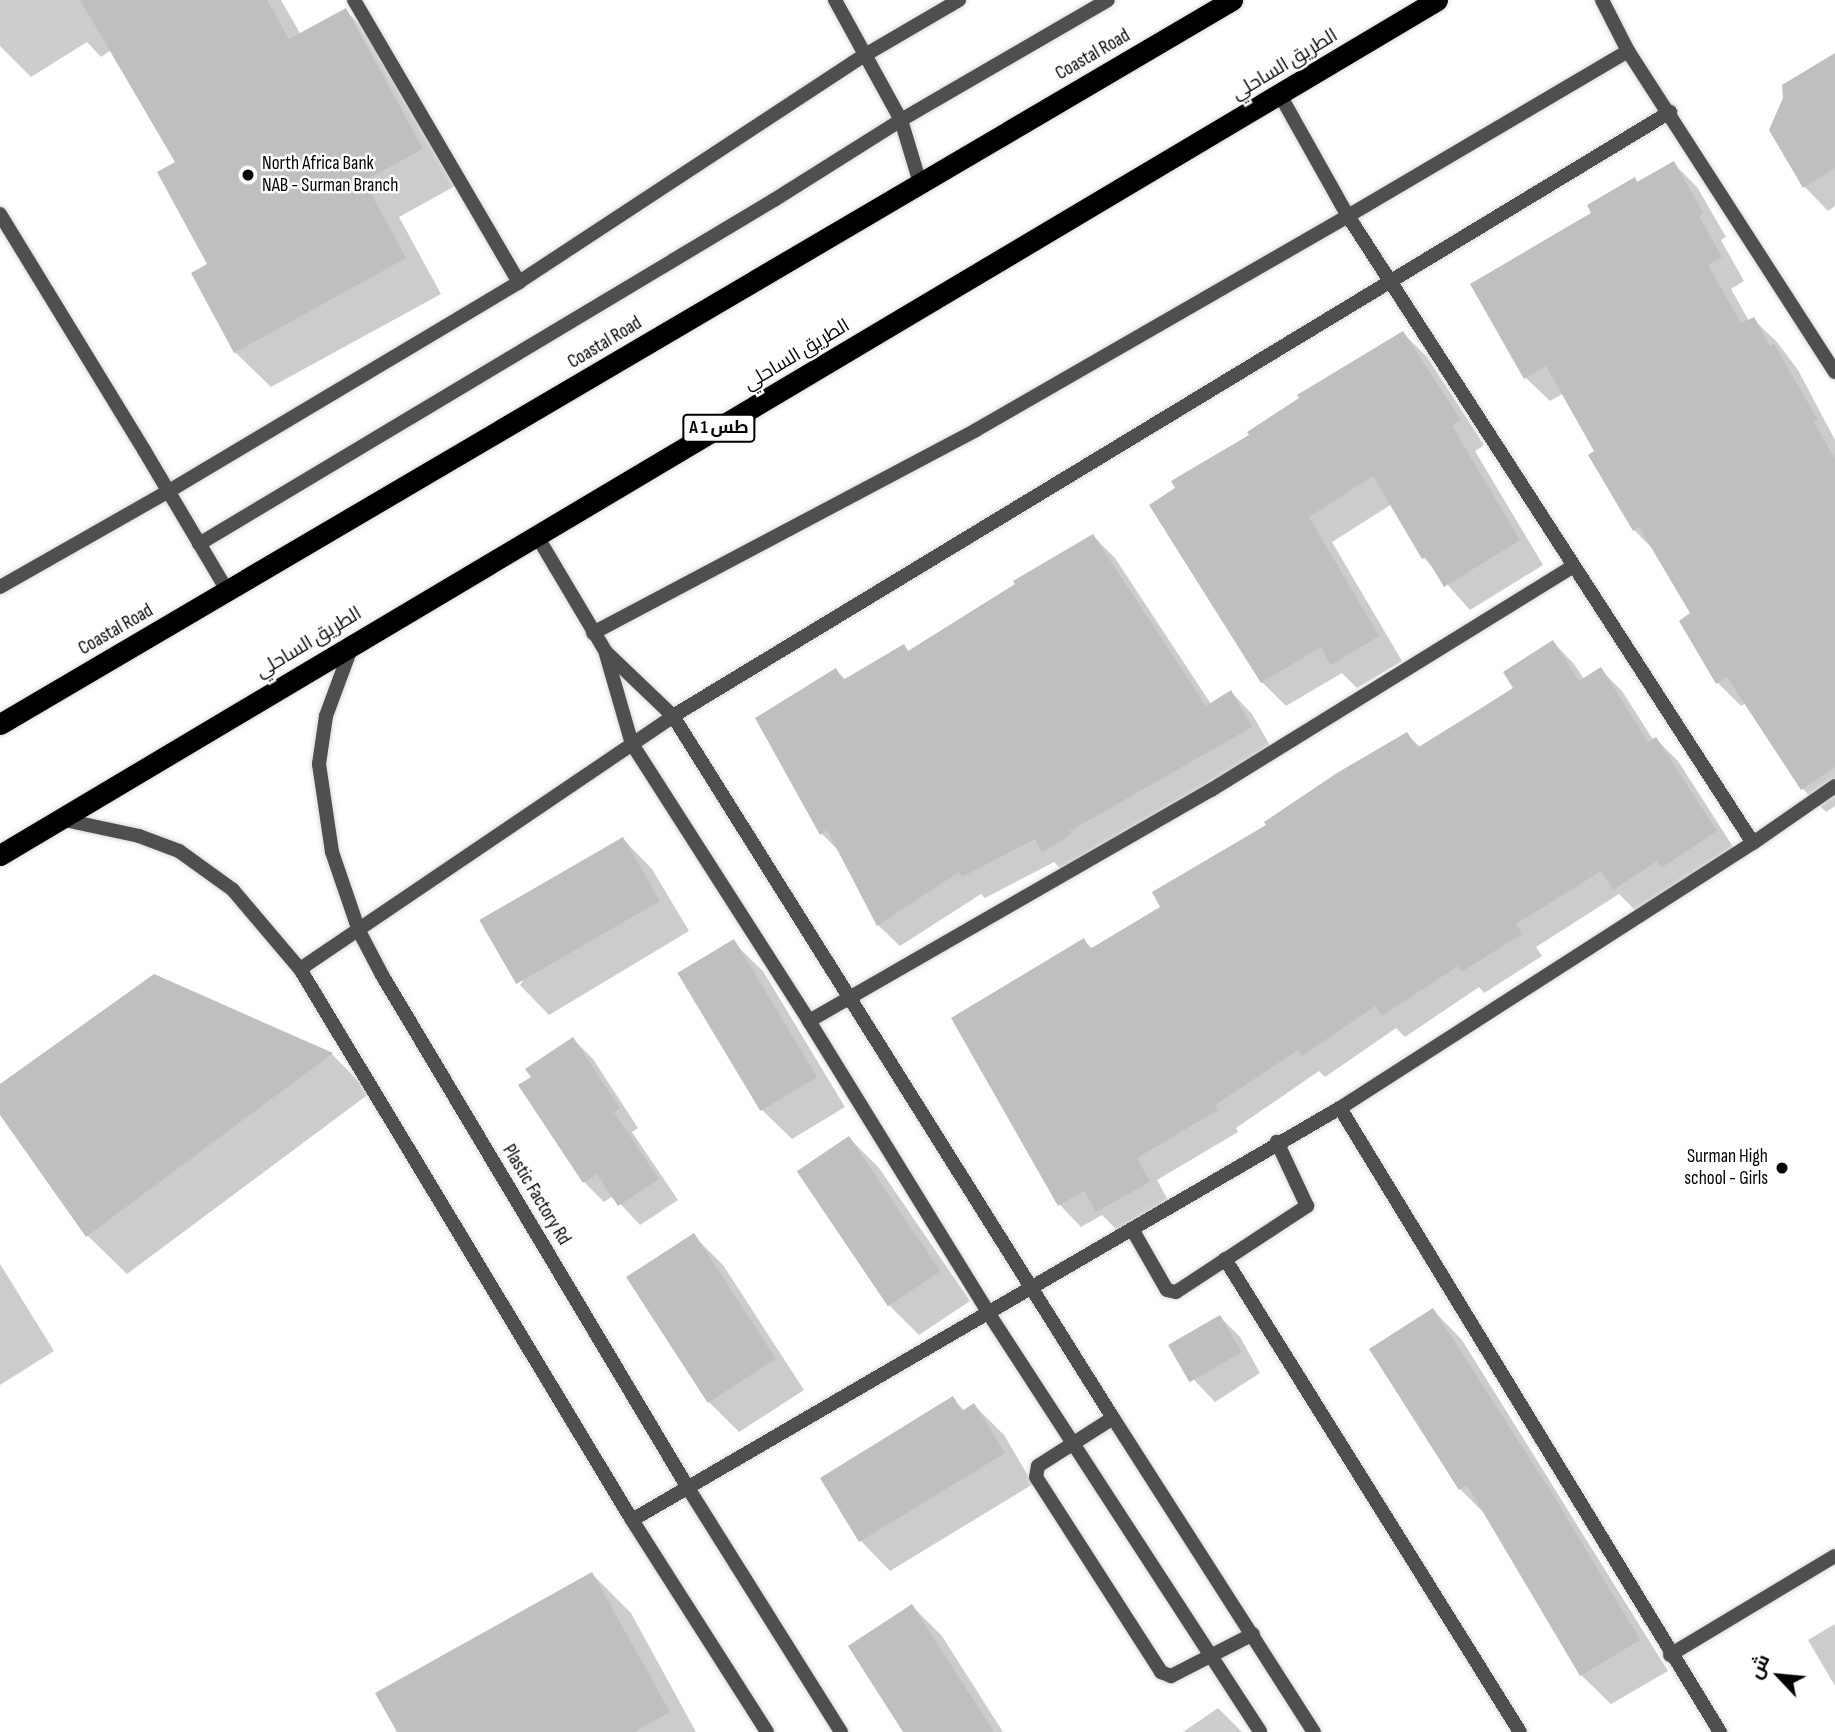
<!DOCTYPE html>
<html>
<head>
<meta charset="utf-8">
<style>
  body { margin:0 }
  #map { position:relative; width:1835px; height:1732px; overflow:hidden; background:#fff; font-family:"Sofia Sans Condensed",Cairo,sans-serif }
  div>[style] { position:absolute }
  .shadow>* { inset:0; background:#0003 }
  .building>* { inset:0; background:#bfbfbf; transform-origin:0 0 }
  .roads { filter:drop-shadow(0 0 2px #dbdbdb) drop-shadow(0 0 2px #dbdbdb) }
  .lane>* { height:14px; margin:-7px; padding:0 7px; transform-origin:7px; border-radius:7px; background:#4f4f4f }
  .street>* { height:14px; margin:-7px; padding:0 7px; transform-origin:7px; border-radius:7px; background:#4f4f4f }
  .highway>* { height:21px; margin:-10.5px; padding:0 10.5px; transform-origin:10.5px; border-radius:10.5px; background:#000 }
  .dots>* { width:19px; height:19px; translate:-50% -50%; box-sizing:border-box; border:4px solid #fff; border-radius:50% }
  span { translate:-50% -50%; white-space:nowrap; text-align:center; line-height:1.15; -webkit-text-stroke:5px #fff; paint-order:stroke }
  .shield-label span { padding:2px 5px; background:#fff; border:2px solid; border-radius:5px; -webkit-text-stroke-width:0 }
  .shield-label { font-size:18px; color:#000; font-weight:700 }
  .street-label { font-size:19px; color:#000 }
  .poi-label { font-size:19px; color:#000 }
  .left { translate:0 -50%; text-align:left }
  .right { translate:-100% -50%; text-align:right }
  .north { position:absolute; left:1744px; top:1641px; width:70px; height:70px; -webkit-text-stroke:5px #fff; paint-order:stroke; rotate:296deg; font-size:19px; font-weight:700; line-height:28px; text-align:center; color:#000 }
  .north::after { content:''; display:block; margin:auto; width:24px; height:32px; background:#000; clip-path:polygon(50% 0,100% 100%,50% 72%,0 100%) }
</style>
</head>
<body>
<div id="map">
  <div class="shadow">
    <i style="clip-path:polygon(0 0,281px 0,301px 35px,345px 10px,381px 46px,457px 185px,399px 217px,441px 294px,271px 387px,235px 352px,177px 163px,111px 50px,101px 57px,87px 42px,31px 77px,0 46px)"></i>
    <i style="clip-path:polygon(1835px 63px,1835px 206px,1828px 211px,1805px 187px)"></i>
    <i style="clip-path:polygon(1673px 163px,1697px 187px,1726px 237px,1721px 240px,1744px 281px,1731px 289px,1749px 321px,1753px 319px,1777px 342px,1798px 370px,1835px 440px,1835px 806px,1826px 812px,1802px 788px,1746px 703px,1741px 706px,1717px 682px,1693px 614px,1655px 551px,1634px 530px,1597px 451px,1564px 393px,1550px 401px,1526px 378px,1594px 213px,1634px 179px,1638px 183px)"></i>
    <i style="clip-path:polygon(1403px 333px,1427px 357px,1484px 445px,1475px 451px,1543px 565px,1470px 610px,1424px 558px,1392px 504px,1332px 542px,1402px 661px,1357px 688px,1342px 673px,1286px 706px,1262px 682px,1251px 435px)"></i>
    <i style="clip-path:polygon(1093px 536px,1115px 558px,1211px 704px,1231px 692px,1252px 714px,1272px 749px,1065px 873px,1054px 862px,985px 898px,981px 894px,900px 946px,878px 925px,841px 853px,821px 833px,836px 670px,846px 680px,903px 646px,909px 652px)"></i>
    <i style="clip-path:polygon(1553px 642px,1574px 664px,1584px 679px,1600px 669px,1622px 691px,1654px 741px,1656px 739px,1678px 761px,1737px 853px,1636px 911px,1619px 894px,1536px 947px,1542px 956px,1484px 993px,1479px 987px,1405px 1037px,1396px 1028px,1325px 1077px,1319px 1071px,1236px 1128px,1238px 1132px,1157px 1180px,1170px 1204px,1119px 1232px,1102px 1215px,1081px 1227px,1060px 1205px,953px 1019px,1084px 941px,1093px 949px,1162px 907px,1268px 825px,1407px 734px,1421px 748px,1515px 689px)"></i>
    <i style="clip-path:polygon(623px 839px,652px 869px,689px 931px,549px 1015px,520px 985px)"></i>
    <i style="clip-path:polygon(733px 942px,763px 971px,845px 1107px,792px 1139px,762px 1110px)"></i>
    <i style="clip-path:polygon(154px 976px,332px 1054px,370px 1093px,127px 1274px,88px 1236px,0 1112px,0 1086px)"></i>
    <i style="clip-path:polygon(573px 1039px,593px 1059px,638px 1128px,632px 1132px,678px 1200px,640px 1225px,613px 1196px,604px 1202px,584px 1182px,533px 1078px)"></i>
    <i style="clip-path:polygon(849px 1138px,879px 1168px,970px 1301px,919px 1335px,890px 1306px)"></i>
    <i style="clip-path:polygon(693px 1235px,723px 1265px,804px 1390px,739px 1432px,709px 1402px,628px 1278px)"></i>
    <i style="clip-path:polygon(0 1264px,54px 1351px,0 1385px)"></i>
    <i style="clip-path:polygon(1433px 1310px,1462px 1340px,1668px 1671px,1611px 1704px,1581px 1675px,1488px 1517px,1460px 1489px)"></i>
    <i style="clip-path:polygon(1220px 1317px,1240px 1337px,1260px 1373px,1215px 1402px,1196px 1382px,1171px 1347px)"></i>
    <i style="clip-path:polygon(953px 1399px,965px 1411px,974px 1405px,1004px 1435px,1033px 1484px,890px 1571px,861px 1541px,823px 1479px)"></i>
    <i style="clip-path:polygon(592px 1574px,631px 1613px,696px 1732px,399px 1732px)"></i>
    <i style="clip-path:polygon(912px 1606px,942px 1636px,1003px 1732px,905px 1732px)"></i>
    <i style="clip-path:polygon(1835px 1624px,1835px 1686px,1808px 1640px)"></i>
    <i style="clip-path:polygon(1218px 1708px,1242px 1732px,1183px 1732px)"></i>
  </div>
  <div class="building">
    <i style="clip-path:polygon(80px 0,267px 0,289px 39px,346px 8px,423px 149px,364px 181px,406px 258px,234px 353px,191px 273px,207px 264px,157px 172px,175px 162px)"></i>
    <i style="clip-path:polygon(1835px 53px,1835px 168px,1803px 188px,1769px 130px,1783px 98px,1782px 85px)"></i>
    <i style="clip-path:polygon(1674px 161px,1703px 213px,1699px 216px,1722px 257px,1708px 265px,1741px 323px,1754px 317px,1770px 346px,1774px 344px,1818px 420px,1814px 422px,1835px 459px,1835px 767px,1801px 790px,1727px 677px,1716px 684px,1679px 621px,1690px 613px,1639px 527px,1633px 531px,1588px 455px,1594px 451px,1546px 366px,1524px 379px,1470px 284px,1591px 213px,1587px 205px,1635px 177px,1637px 182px)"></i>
    <i style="clip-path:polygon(1403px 331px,1461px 420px,1452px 426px,1520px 540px,1444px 587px,1426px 557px,1422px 559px,1373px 476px,1309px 517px,1379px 636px,1331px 665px,1321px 647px,1261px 683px,1149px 505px,1175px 488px,1171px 481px,1249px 435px,1247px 432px,1299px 398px,1297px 395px)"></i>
    <i style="clip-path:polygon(1093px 534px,1206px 706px,1231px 690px,1252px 727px,1070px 831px,1072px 834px,1042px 853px,1035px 839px,962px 877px,959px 872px,877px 926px,827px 830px,820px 835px,755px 718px,836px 668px,843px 680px,904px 644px,908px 651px,1015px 584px,1013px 581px)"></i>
    <i style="clip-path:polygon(1553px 640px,1579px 681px,1601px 667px,1648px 742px,1656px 737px,1717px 831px,1661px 868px,1657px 861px,1613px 890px,1601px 871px,1516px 924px,1522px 934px,1461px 972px,1458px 966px,1382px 1016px,1375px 1006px,1302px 1056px,1298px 1050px,1215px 1105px,1218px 1110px,1137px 1158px,1150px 1182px,1096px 1212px,1084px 1191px,1058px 1206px,951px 1018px,1084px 938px,1090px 949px,1160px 907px,1152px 892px,1266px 825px,1264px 822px,1337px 773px,1407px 732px,1417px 748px,1491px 702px,1513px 688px,1503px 672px)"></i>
    <i style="left:623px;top:837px;width:74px;height:166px;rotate:60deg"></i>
    <i style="left:734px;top:939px;width:161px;height:66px;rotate:59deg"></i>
    <i style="clip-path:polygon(154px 974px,333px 1053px,86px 1237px,0 1115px,0 1084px)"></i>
    <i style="clip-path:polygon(573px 1037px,620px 1108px,614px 1112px,659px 1179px,618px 1206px,597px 1174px,583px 1183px,518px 1085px,531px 1077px,525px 1069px)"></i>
    <i style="left:849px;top:1136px;width:163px;height:63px;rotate:56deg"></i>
    <i style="left:694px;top:1233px;width:150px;height:81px;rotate:57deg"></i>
    <i style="clip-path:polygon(1433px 1308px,1555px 1498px,1640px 1640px,1580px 1676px,1467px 1485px,1459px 1490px,1369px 1349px)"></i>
    <i style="left:1220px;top:1315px;width:43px;height:60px;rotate:60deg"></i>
    <i style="clip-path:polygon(953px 1396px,962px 1411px,974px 1403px,1005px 1453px,859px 1542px,820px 1478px)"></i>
    <i style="clip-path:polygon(592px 1572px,670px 1712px,634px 1732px,397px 1732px,375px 1693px)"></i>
    <i style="clip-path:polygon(912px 1604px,994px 1732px,903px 1732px,848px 1646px)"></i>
  </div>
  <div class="roads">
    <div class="lane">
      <i style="left:354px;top:0;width:327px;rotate:59.7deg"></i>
      <i style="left:835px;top:0;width:137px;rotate:61.2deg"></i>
      <i style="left:901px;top:120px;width:66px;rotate:73.2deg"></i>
      <i style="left:144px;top:450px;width:165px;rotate:59.4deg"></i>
      <i style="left:199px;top:544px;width:670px;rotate:-30.89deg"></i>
      <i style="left:774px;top:200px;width:150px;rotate:-32.2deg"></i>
      <i style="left:901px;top:120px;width:239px;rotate:-30.1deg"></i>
      <i style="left:0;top:587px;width:194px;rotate:-29.6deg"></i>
      <i style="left:169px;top:491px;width:408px;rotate:-30.8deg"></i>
      <i style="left:519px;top:282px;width:414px;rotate:-33.3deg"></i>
      <i style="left:865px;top:55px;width:109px;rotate:-30.3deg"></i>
    </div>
    <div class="street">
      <i style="left:1602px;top:0;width:57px;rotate:63deg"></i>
      <i style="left:1628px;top:51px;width:382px;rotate:57.2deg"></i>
      <i style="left:1280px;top:95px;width:139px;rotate:60.7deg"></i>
      <i style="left:1348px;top:216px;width:746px;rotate:57.14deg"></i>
      <i style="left:0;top:214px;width:276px;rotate:58.6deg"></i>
      <i style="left:537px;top:536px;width:135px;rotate:59.3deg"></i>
      <i style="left:606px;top:652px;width:93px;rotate:43.7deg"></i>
      <i style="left:673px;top:716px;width:828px;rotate:57.92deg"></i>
      <i style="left:1113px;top:1418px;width:373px;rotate:57.4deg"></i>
      <i style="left:593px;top:633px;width:433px;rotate:-27.9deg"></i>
      <i style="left:976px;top:430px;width:429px;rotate:-29.9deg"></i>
      <i style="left:1348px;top:216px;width:325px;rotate:-30.5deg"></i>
      <i style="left:353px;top:643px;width:78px;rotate:110.3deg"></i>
      <i style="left:326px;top:716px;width:49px;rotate:98.3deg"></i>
      <i style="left:319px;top:764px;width:89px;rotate:81.6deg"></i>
      <i style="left:332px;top:852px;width:83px;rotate:71.1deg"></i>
      <i style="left:359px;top:931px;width:50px;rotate:62.4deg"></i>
      <i style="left:382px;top:975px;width:597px;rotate:59.18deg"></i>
      <i style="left:688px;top:1488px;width:288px;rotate:57.9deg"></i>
      <i style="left:606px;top:654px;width:94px;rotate:73.9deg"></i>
      <i style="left:632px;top:744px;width:329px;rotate:57.4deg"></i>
      <i style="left:809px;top:1021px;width:344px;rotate:58.4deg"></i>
      <i style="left:989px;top:1314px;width:498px;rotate:57deg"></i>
      <i style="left:60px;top:819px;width:81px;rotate:12.1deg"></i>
      <i style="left:139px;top:836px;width:43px;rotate:20.6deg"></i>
      <i style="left:179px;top:851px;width:67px;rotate:35.8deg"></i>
      <i style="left:233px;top:890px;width:104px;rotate:49.7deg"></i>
      <i style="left:300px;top:969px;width:643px;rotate:58.93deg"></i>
      <i style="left:632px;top:1520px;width:251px;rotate:57.5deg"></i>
      <i style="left:300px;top:969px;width:451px;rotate:-34.1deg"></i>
      <i style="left:673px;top:716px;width:1166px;rotate:-31.21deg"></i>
      <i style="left:809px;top:1021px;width:464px;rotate:-29.9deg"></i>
      <i style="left:1211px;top:790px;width:424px;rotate:-31.7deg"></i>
      <i style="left:1340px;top:1108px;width:731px;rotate:58.66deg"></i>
      <i style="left:1132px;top:1229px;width:70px;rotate:60.2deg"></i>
      <i style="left:1167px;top:1290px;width:9px;rotate:13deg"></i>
      <i style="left:1176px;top:1292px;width:157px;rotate:-33.3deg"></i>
      <i style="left:1307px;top:1206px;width:71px;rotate:-115.1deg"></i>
      <i style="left:1225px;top:1259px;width:557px;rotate:58.05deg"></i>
      <i style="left:1113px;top:1418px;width:89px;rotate:147.4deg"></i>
      <i style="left:1038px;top:1466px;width:11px;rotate:100deg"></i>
      <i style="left:1036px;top:1477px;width:232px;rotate:57.3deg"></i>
      <i style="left:1161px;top:1672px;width:11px;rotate:22deg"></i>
      <i style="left:1171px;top:1676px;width:92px;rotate:-27.1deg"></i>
      <i style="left:632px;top:1520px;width:819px;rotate:-30.2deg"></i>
      <i style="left:1340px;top:1108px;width:491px;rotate:-32.7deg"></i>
      <i style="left:1753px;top:843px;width:100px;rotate:-34.8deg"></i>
      <i style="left:1670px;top:1655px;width:192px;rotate:-31deg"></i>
    </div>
    <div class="highway">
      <i style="left:0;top:724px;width:1429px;rotate:-30.44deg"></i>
      <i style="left:0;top:855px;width:1672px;rotate:-30.75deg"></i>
    </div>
  </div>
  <div class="dots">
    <i style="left:248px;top:175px;background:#000"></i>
    <i style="left:1782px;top:1168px;background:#000"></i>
  </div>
  <div class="shield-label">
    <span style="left:719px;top:428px">A 1 طس</span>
  </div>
  <div class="street-label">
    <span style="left:1093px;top:55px;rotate:-30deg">Coastal Road</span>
    <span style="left:1285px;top:65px;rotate:-31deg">الطريق الساحلي</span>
    <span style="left:605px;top:343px;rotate:-31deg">Coastal Road</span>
    <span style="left:797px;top:355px;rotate:-31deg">الطريق الساحلي</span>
    <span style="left:116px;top:630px;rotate:-30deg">Coastal Road</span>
    <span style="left:309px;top:643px;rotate:-31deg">الطريق الساحلي</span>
    <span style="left:536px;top:1195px;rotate:59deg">Plastic Factory Rd</span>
  </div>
  <div class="poi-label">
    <span class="left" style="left:262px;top:175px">North Africa Bank<br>NAB - Surman Branch</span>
    <span class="right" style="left:1768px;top:1168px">Surman High<br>school - Girls</span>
  </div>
  <div class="north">ش</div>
</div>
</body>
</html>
